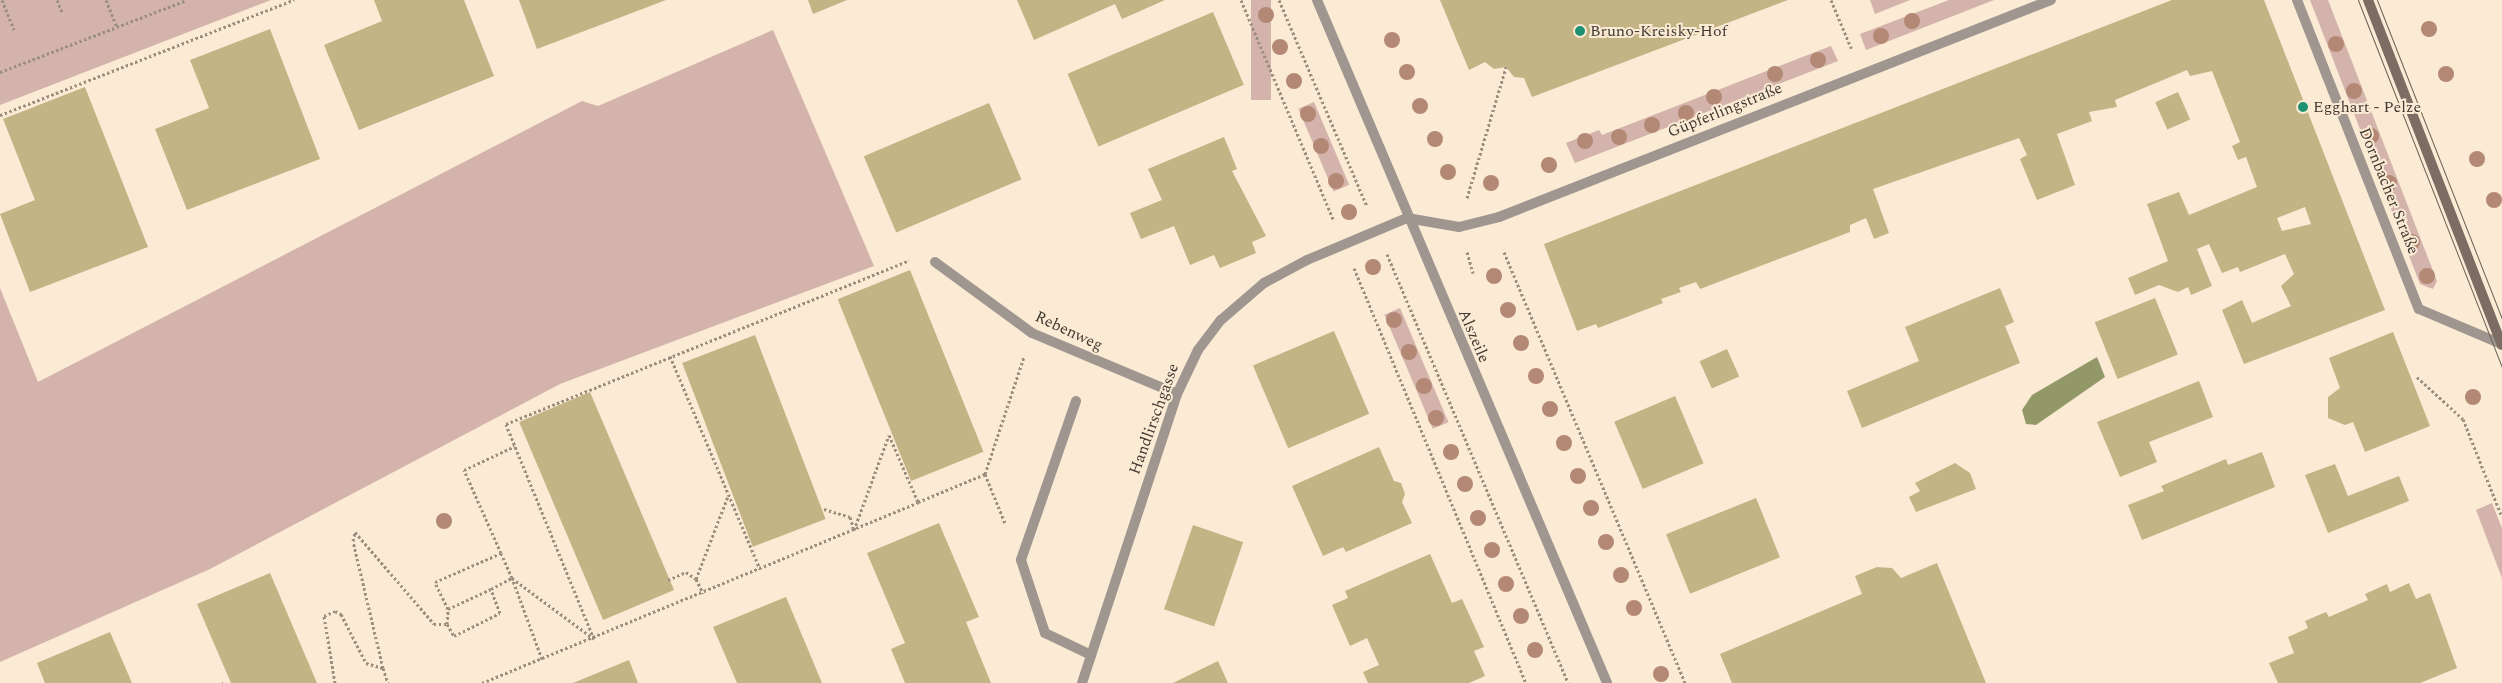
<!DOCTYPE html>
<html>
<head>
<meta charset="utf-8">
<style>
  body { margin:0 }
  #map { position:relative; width:2502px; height:683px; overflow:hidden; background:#fbead4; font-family:Spectral,serif }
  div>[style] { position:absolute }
  .green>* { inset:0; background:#d3b3ab; transform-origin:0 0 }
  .water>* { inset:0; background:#939869 }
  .building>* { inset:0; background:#c2b485; transform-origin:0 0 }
  .path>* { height:3px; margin-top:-1.5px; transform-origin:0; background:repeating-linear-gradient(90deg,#9a8e7f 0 2.5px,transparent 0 5px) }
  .service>* { height:10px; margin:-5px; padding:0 5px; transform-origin:5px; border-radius:5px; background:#a09690 }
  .minor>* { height:10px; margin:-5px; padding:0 5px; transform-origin:5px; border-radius:5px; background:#a09690 }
  .secondary>* { height:10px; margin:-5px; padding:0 5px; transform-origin:5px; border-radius:5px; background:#7b6d64 }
  .tram>* { height:1px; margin:-0.5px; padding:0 0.5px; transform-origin:0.5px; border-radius:0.5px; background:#6a6156 }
  .trees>* { width:16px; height:16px; margin:-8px; border-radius:50%; background:#b38874 }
  .dots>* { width:14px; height:14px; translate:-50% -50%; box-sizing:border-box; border:2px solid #fbead4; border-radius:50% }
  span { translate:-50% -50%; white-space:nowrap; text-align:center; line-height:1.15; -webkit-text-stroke:4px #fbead4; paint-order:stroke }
  .poi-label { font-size:16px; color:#413a32 }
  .left { translate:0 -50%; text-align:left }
  .street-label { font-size:16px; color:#413a32 }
</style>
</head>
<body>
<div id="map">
  <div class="green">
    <i style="clip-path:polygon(0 0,271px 0,0 105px)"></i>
    <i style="left:1251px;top:0;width:20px;height:100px"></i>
    <i style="clip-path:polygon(1870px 0,1910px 0,1875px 14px)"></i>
    <i style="clip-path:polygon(1949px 0,1994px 0,1866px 50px,1860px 34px)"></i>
    <i style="clip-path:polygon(2310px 0,2328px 0,2437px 281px,2433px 289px,2420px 284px)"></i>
    <i style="clip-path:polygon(773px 30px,874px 266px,560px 384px,210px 569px,0 662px,0 288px,38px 382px,582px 101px,598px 106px)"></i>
    <i style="clip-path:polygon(1831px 46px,1838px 61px,1575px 163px,1566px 143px,1599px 130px,1602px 135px)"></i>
    <i style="left:1314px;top:102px;width:90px;height:17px;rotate:67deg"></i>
    <i style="left:1400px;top:308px;width:124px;height:17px;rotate:67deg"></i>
    <i style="clip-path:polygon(2492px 503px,2502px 528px,2502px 578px,2476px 510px)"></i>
  </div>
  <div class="water">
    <i style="clip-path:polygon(2097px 357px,2105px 377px,2036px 425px,2026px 424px,2022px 410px,2032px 395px)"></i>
  </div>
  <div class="building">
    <i style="clip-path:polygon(374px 0,464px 0,494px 76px,359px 130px,324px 45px,382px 21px)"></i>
    <i style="clip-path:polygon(519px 0,666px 0,537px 49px)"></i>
    <i style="clip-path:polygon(808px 0,847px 0,813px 14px)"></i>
    <i style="clip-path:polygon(1017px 0,1165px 0,1122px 19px,1115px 4px,1034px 40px)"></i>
    <i style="clip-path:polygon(1440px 0,1788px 0,1532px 97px,1524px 78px,1514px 77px,1506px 67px,1494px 69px,1485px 62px,1469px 70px)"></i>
    <i style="clip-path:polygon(evenodd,2172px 0,2264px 0,2385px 310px,2244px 364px,2222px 310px,2242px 300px,2252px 323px,2291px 306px,2281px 286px,2294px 274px,2285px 254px,2240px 272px,2238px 267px,2222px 273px,2209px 244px,2197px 249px,2212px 286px,2191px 295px,2188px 287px,2178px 292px,2159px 285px,2135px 295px,2128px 278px,2168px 261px,2147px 204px,2179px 192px,2189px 215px,2257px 187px,2246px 157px,2238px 160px,2232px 146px,2240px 142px,2212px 71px,2190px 76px,2187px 70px,2115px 100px,2117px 107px,2089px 112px,2092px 121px,2057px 134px,2075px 185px,2037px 200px,2020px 159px,2027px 155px,2019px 138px,1873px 189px,1889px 233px,1874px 239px,1866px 218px,1850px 225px,1850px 232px,1700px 289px,1696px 282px,1679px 288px,1681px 292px,1661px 299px,1663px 303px,1598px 328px,1596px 324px,1577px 331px,1544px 244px,2172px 0,2305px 207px,2311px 224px,2282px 231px,2277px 218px,2305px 207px)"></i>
    <i style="left:1213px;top:12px;width:79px;height:158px;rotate:67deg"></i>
    <i style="clip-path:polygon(270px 29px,320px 159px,187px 210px,155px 129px,209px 108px,190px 60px)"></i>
    <i style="clip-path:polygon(85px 87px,148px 247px,30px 292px,0 214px,35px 200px,3px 119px)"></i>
    <i style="left:2178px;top:92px;width:30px;height:25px;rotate:66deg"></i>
    <i style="left:989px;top:103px;width:83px;height:136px;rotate:67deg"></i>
    <i style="clip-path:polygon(1224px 137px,1237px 169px,1232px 171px,1266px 236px,1252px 242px,1256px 253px,1220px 268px,1214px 255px,1190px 265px,1174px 226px,1141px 239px,1130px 213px,1162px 200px,1148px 169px)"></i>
    <i style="left:910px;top:270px;width:196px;height:78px;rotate:68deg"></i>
    <i style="clip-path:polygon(2000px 288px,2014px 322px,2005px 326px,2020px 363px,1862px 428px,1847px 391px,1919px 361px,1905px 327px)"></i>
    <i style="left:2155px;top:298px;width:61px;height:65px;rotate:68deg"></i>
    <i style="left:1334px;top:331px;width:90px;height:88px;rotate:67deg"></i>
    <i style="clip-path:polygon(2393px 332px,2430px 426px,2365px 452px,2353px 422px,2345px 425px,2328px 418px,2328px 397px,2340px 388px,2329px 358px)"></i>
    <i style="left:755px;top:335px;width:197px;height:78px;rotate:69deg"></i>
    <i style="left:1727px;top:349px;width:30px;height:30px;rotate:66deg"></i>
    <i style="clip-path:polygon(2199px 381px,2213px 417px,2149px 442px,2157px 462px,2120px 477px,2097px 422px)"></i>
    <i style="left:590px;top:392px;width:215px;height:77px;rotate:67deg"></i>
    <i style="left:1675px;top:396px;width:73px;height:66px;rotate:67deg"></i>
    <i style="clip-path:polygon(1379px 447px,1394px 481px,1401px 483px,1405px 494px,1402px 502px,1412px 523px,1346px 552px,1343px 547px,1323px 556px,1292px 486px)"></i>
    <i style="clip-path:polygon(2262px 452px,2275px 487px,2142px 540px,2128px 505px,2164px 491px,2161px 486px,2226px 459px,2228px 465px)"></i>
    <i style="clip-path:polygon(1955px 463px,1970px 473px,1976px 489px,1916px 512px,1909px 497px,1920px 491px,1915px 483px)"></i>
    <i style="clip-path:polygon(2335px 464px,2348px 496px,2399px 476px,2409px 501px,2328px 533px,2305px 475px)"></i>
    <i style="left:1756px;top:498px;width:64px;height:97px;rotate:68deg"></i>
    <i style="clip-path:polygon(939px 523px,979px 617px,966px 622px,991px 683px,905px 683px,891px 649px,905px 643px,867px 553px)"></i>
    <i style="left:1193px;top:525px;width:53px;height:89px;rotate:19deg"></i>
    <i style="clip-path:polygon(1430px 554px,1452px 603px,1462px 599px,1484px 647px,1474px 651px,1485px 676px,1469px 683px,1368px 683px,1363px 672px,1379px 665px,1367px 638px,1350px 646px,1332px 605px,1348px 598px,1345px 591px)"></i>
    <i style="clip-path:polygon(1937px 563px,1986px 683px,1732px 683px,1720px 654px,1862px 594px,1855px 576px,1877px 567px,1892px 568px,1901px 578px)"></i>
    <i style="clip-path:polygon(270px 573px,317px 683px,231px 683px,197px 604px)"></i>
    <i style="clip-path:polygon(2409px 583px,2416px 599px,2430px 593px,2457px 668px,2420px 683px,2278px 683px,2269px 663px,2294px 653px,2288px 637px,2308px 628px,2305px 621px,2326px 612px,2329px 617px,2368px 600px,2365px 594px,2387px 584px,2390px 592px)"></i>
    <i style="clip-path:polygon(786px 597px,822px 683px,737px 683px,713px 627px)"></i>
    <i style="clip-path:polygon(110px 632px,132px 683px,45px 683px,37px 663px)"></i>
    <i style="clip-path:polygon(629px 660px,638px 683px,573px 683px)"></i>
    <i style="clip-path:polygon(1218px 661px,1228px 683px,1173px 683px)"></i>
  </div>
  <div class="path">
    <i style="left:2px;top:0;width:32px;rotate:68deg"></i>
    <i style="left:57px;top:0;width:13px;rotate:67deg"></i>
    <i style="left:106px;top:0;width:29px;rotate:68deg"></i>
    <i style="left:1241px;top:0;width:240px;rotate:67.2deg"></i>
    <i style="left:1279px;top:0;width:224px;rotate:66.9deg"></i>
    <i style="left:1831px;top:0;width:54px;rotate:67.2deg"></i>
    <i style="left:0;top:72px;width:200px;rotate:-21.1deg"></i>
    <i style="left:0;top:115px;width:316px;rotate:-21.4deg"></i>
    <i style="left:1467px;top:198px;width:137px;rotate:-73.4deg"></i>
    <i style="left:1467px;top:252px;width:22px;rotate:74deg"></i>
    <i style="left:1504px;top:252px;width:467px;rotate:67.2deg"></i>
    <i style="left:1387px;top:254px;width:466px;rotate:67.1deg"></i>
    <i style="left:1354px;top:268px;width:449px;rotate:67.5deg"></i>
    <i style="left:670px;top:356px;width:231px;rotate:67.1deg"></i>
    <i style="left:2417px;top:377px;width:62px;rotate:42.4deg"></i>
    <i style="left:2463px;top:419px;width:105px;rotate:68.3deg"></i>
    <i style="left:985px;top:474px;width:123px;rotate:-71.6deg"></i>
    <i style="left:824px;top:509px;width:27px;rotate:17deg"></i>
    <i style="left:850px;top:517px;width:14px;rotate:73deg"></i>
    <i style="left:854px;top:530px;width:101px;rotate:-69.8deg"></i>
    <i style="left:889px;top:435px;width:73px;rotate:66.6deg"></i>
    <i style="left:918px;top:502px;width:73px;rotate:-22.7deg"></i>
    <i style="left:985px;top:474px;width:53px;rotate:67.8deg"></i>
    <i style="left:696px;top:579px;width:89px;rotate:-68.9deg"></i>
    <i style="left:668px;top:580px;width:20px;rotate:-24deg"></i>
    <i style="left:686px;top:572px;width:12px;rotate:35deg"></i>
    <i style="left:696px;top:579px;width:16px;rotate:63deg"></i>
    <i style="left:448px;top:609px;width:30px;rotate:-116deg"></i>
    <i style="left:435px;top:582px;width:72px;rotate:-23.7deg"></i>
    <i style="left:501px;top:553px;width:91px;rotate:-114deg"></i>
    <i style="left:464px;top:470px;width:56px;rotate:-25.2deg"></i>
    <i style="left:447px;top:624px;width:15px;rotate:-86deg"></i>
    <i style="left:448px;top:609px;width:47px;rotate:-24.9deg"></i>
    <i style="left:542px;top:659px;width:86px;rotate:-110.3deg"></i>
    <i style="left:512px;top:578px;width:102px;rotate:36.6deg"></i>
    <i style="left:594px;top:639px;width:232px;rotate:-112.3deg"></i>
    <i style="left:506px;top:424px;width:435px;rotate:-22.1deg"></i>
    <i style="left:383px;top:668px;width:130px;rotate:-103.3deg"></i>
    <i style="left:353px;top:541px;width:9px;rotate:-77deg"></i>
    <i style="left:355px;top:532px;width:121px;rotate:49.3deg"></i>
    <i style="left:434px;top:624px;width:13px"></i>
    <i style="left:447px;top:624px;width:14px;rotate:60deg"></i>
    <i style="left:454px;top:636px;width:51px;rotate:-26.6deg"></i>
    <i style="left:500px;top:613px;width:26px;rotate:-111deg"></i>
    <i style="left:491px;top:589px;width:24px;rotate:-28deg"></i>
    <i style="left:512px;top:578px;width:27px;rotate:-114deg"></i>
    <i style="left:222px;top:683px;width:1px"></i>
    <i style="left:335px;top:683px;width:68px;rotate:-99.3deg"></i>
    <i style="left:324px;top:616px;width:12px;rotate:-24deg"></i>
    <i style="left:335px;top:611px;width:7px;rotate:27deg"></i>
    <i style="left:341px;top:614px;width:55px;rotate:63deg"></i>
    <i style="left:366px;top:663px;width:18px;rotate:16deg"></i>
    <i style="left:383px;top:668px;width:16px;rotate:72deg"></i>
    <i style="left:482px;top:683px;width:472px;rotate:-22.5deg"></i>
  </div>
  <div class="service">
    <i style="left:2297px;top:0;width:332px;rotate:68.5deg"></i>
    <i style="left:2419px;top:309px;width:90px;rotate:22.9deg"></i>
    <i style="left:1076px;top:401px;width:168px;rotate:109.1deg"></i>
    <i style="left:1021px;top:560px;width:77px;rotate:71.8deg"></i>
    <i style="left:1045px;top:633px;width:51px;rotate:25.6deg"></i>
  </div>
  <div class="minor">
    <i style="left:1317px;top:0;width:742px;rotate:66.99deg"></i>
    <i style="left:1407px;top:218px;width:53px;rotate:9.8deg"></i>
    <i style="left:1459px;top:227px;width:41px;rotate:-14deg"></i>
    <i style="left:1499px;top:217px;width:593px;rotate:-21.46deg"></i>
    <i style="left:935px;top:262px;width:120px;rotate:36.2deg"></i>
    <i style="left:1032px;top:333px;width:157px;rotate:22.8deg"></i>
    <i style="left:1082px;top:683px;width:304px;rotate:-71.8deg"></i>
    <i style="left:1177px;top:394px;width:49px;rotate:-64.5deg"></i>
    <i style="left:1198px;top:350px;width:38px;rotate:-53deg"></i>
    <i style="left:1221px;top:320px;width:57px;rotate:-40.7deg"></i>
    <i style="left:1264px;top:283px;width:49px;rotate:-28.1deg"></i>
    <i style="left:1307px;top:260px;width:108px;rotate:-22.8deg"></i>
  </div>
  <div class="secondary">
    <i style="left:2368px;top:0;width:370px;rotate:68.8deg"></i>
  </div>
  <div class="tram">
    <i style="left:2358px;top:0;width:394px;rotate:68.6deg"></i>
    <i style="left:2377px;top:0;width:343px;rotate:68.6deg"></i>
  </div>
  <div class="trees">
    <i style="left:1266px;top:15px"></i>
    <i style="left:1912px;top:21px"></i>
    <i style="left:2429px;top:29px"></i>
    <i style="left:1881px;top:36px"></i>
    <i style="left:1392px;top:40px"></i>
    <i style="left:2336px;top:44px"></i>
    <i style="left:1280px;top:47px"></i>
    <i style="left:1818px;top:60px"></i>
    <i style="left:1407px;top:72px"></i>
    <i style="left:1775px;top:74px"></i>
    <i style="left:2446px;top:74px"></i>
    <i style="left:1294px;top:81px"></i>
    <i style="left:2354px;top:91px"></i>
    <i style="left:1714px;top:97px"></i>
    <i style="left:1420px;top:106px"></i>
    <i style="left:1686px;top:113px"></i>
    <i style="left:1308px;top:114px"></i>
    <i style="left:1652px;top:125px"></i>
    <i style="left:2371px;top:136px"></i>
    <i style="left:1619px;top:137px"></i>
    <i style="left:1435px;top:139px"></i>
    <i style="left:1585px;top:141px"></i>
    <i style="left:1321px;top:146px"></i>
    <i style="left:2477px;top:159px"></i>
    <i style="left:1549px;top:165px"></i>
    <i style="left:1448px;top:172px"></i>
    <i style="left:1336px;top:181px"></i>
    <i style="left:1491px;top:183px"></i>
    <i style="left:2389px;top:183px"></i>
    <i style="left:2494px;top:200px"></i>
    <i style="left:1349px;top:212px"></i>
    <i style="left:2412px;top:242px"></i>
    <i style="left:1373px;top:267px"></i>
    <i style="left:1494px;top:276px"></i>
    <i style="left:2427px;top:276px"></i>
    <i style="left:1508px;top:310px"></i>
    <i style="left:1394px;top:320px"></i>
    <i style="left:1521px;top:343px"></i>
    <i style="left:1409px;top:352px"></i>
    <i style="left:1536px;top:376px"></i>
    <i style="left:1424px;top:386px"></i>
    <i style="left:2473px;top:397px"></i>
    <i style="left:1550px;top:409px"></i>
    <i style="left:1436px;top:418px"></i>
    <i style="left:1564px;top:443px"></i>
    <i style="left:1451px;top:452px"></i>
    <i style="left:1578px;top:476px"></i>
    <i style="left:1465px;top:484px"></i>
    <i style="left:1591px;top:508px"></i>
    <i style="left:1478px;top:518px"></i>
    <i style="left:444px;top:521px"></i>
    <i style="left:1606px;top:542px"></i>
    <i style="left:1492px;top:550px"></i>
    <i style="left:1621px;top:575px"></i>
    <i style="left:1506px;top:584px"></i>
    <i style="left:1634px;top:608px"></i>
    <i style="left:1521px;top:616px"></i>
    <i style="left:1535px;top:650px"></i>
    <i style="left:1661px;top:674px"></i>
  </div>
  <div class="dots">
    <i style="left:1580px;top:31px;background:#1e9173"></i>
    <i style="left:2303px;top:107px;background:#1e9173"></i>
  </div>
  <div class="poi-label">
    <span class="left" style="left:1590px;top:31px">Bruno-Kreisky-Hof</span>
    <span class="left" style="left:2313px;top:107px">Egghart - Pelze</span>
  </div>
  <div class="street-label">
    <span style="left:1725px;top:110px;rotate:-22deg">Güpferlingstraße</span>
    <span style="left:2389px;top:191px;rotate:68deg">Dornbacher Straße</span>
    <span style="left:1069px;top:331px;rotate:25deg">Rebenweg</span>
    <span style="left:1474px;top:336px;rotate:67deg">Alszeile</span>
    <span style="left:1154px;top:419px;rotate:-70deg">Handlirschgasse</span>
  </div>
</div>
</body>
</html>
